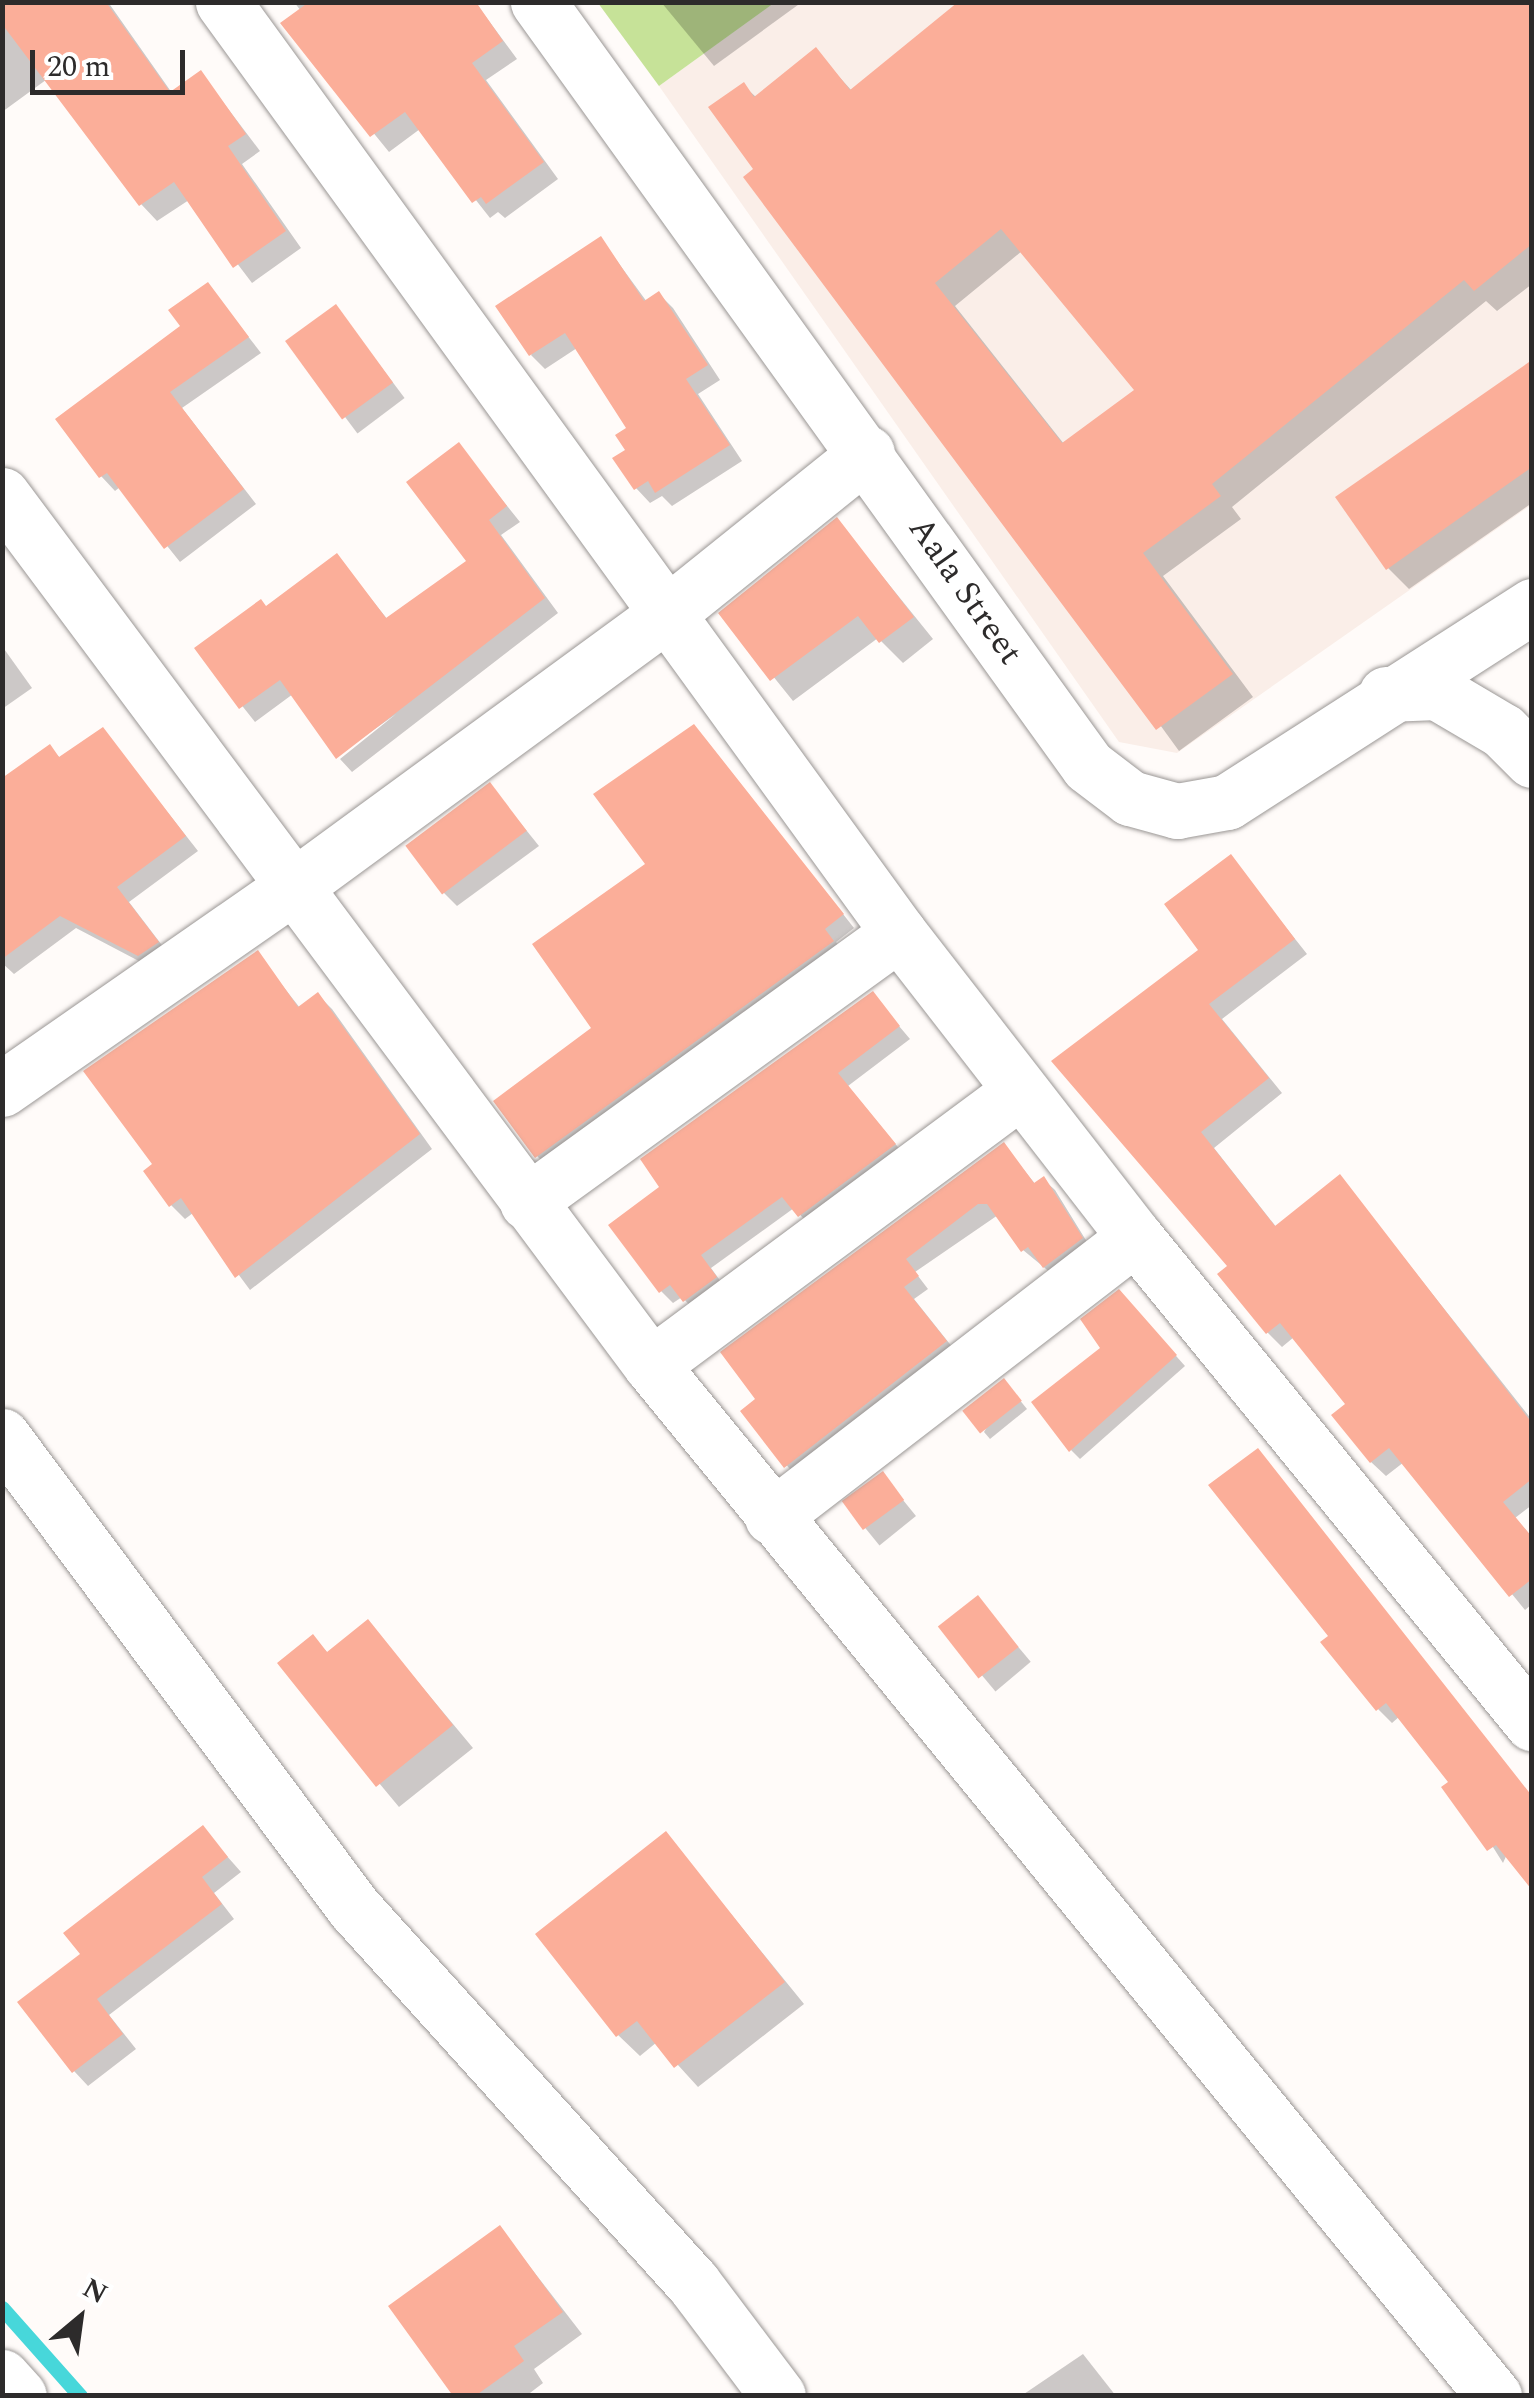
<!DOCTYPE html>
<html>
<head>
<meta charset="utf-8">
<style>
  body { margin:0 }
  #map { position:relative; width:1534px; height:2398px; overflow:hidden; background:#fffbf9; font-family:Spectral,serif }
  div>[style] { position:absolute }
  .built>* { inset:0; background:#faeee8 }
  .green>* { inset:0; background:#c6e298 }
  .shadow>* { inset:0; background:#0003; transform-origin:0 0 }
  .stream>* { height:15px; margin:-7.5px; padding:0 7.5px; transform-origin:7.5px; border-radius:7.5px; background:#47d7da }
  .building>* { inset:0; background:#fbae99; transform-origin:0 0 }
  .roads { filter:drop-shadow(0 0 2px #9b9795) drop-shadow(0 0 2px #9b9795) }
  .minor>* { height:55px; margin:-27.5px; padding:0 27.5px; transform-origin:27.5px; border-radius:27.5px; background:#fff }
  span { translate:-50% -50%; white-space:nowrap; text-align:center; line-height:1.15; -webkit-text-stroke:9px #fff; paint-order:stroke }
  .street-label { font-size:35px; color:#2d2b2b }
  .frame { position:absolute; inset:0; border:5px solid #2d2b2b; pointer-events:none }
  .north { position:absolute; left:30px; top:2268px; width:100px; height:100px; -webkit-text-stroke:8px #fff; paint-order:stroke; rotate:29deg; font-size:28px; font-weight:700; line-height:40px; text-align:center; color:#2d2b2b }
  .north::after { content:''; display:block; margin:auto; width:35px; height:45px; background:#2d2b2b; clip-path:polygon(50% 0,100% 100%,50% 72%,0 100%) }
  .scale { position:absolute; left:30px; top:50px; width:155px; height:45px; box-sizing:border-box; border:5px solid #2d2b2b; border-top:0; padding-left:12px; font-size:30px; line-height:35px; white-space:nowrap; color:#2d2b2b; -webkit-text-stroke:8px #fff; paint-order:stroke }
</style>
</head>
<body>
<div id="map">
  <div class="built">
    <i style="clip-path:polygon(774px 3px,1531px 3px,1531px 505px,1177px 753px,1119px 742px,659px 86px)"></i>
  </div>
  <div class="green">
    <i style="clip-path:polygon(598px 3px,774px 3px,659px 86px)"></i>
  </div>
  <div class="shadow">
    <i style="clip-path:polygon(2px 2px,108px 2px,172px 93px,201px 73px,260px 151px,242px 164px,301px 248px,252px 283px,189px 200px,157px 221px,141px 204px,50px 77px,2px 112px)"></i>
    <i style="clip-path:polygon(294px 2px,475px 2px,517px 59px,486px 80px,558px 179px,505px 218px,498px 212px,490px 218px,420px 129px,389px 152px,284px 23px,301px 11px)"></i>
    <i style="clip-path:polygon(661px 2px,802px 2px,714px 66px)"></i>
    <i style="clip-path:polygon(evenodd,1532px 2px,1532px 284px,1497px 311px,1486px 301px,1232px 507px,1241px 519px,1163px 576px,1253px 697px,1179px 751px,757px 170px,743px 85px,757px 98px,815px 50px,852px 91px,1532px 2px,1022px 251px,1137px 391px,1064px 444px,955px 306px,1022px 251px)"></i>
    <i style="clip-path:polygon(601px 239px,647px 302px,659px 294px,673px 308px,720px 380px,698px 394px,742px 461px,672px 506px,662px 496px,650px 503px,636px 488px,630px 428px,577px 348px,545px 369px,531px 355px)"></i>
    <i style="clip-path:polygon(208px 285px,261px 353px,182px 408px,256px 504px,180px 562px,120px 487px,115px 491px,101px 476px)"></i>
    <i style="left:336px;top:307px;width:114px;height:59px;rotate:53deg"></i>
    <i style="clip-path:polygon(1532px 363px,1532px 503px,1409px 589px,1388px 568px)"></i>
    <i style="clip-path:polygon(459px 446px,520px 522px,501px 535px,558px 613px,352px 772px,340px 759px,396px 714px,337px 756px,293px 694px,255px 722px,197px 649px,267px 609px,337px 556px,388px 620px,469px 561px)"></i>
    <i style="clip-path:polygon(837px 520px,933px 639px,903px 663px,878px 638px,793px 701px,722px 613px)"></i>
    <i style="clip-path:polygon(2px 646px,32px 688px,2px 709px)"></i>
    <i style="clip-path:polygon(103px 730px,198px 851px,129px 902px,171px 957px,154px 969px,76px 928px,14px 974px,2px 963px,2px 782px,50px 747px,61px 759px)"></i>
    <i style="clip-path:polygon(706px 740px,854px 928px,836px 942px,845px 955px,550px 1169px,537px 1156px,595px 1028px,649px 864px)"></i>
    <i style="clip-path:polygon(490px 785px,539px 846px,457px 906px,443px 892px)"></i>
    <i style="clip-path:polygon(1231px 858px,1307px 954px,1222px 1019px,1282px 1093px,1214px 1148px,1277px 1228px,1340px 1177px,1532px 1420px,1532px 1505px,1515px 1518px,1532px 1537px,1532px 1604px,1525px 1610px,1404px 1462px,1386px 1476px,1371px 1462px,1349px 1404px,1294px 1337px,1282px 1347px,1268px 1333px,1221px 1274px,1231px 1266px,1054px 1062px,1202px 950px)"></i>
    <i style="clip-path:polygon(257px 953px,300px 1008px,318px 995px,332px 1009px,432px 1149px,250px 1290px,193px 1213px,185px 1219px,171px 1205px,156px 1165px)"></i>
    <i style="clip-path:polygon(872px 994px,910px 1039px,848px 1086px,906px 1157px,811px 1227px,794px 1208px,711px 1268px,727px 1290px,697px 1313px,682px 1297px,673px 1303px,661px 1291px,662px 1187px)"></i>
    <i style="clip-path:polygon(1004px 1145px,1036px 1185px,1043px 1179px,1055px 1190px,1092px 1250px,1057px 1278px,1023px 1250px,998px 1215px,915px 1272px,928px 1289px,914px 1299px,957px 1353px,797px 1478px,744px 1412px)"></i>
    <i style="clip-path:polygon(1128px 1302px,1185px 1366px,1080px 1459px,1071px 1450px,1103px 1349px)"></i>
    <i style="clip-path:polygon(1010px 1388px,1027px 1409px,990px 1439px,984px 1432px)"></i>
    <i style="clip-path:polygon(1258px 1451px,1532px 1799px,1503px 1863px,1452px 1782px,1400px 1716px,1392px 1723px,1378px 1709px,1331px 1636px)"></i>
    <i style="left:882px;top:1474px;width:54px;height:47px;rotate:51deg"></i>
    <i style="left:978px;top:1599px;width:82px;height:46px;rotate:50deg"></i>
    <i style="clip-path:polygon(368px 1622px,473px 1748px,399px 1807px,280px 1664px,313px 1638px,329px 1654px)"></i>
    <i style="clip-path:polygon(203px 1829px,241px 1872px,214px 1893px,234px 1919px,109px 2015px,136px 2049px,88px 2086px,74px 2071px,83px 1955px)"></i>
    <i style="clip-path:polygon(666px 1834px,804px 2004px,698px 2087px,657px 2042px,640px 2056px,618px 2035px)"></i>
    <i style="clip-path:polygon(500px 2228px,582px 2334px,534px 2369px,543px 2383px,526px 2396px,456px 2396px)"></i>
    <i style="clip-path:polygon(1083px 2354px,1116px 2396px,1021px 2396px)"></i>
  </div>
  <div class="stream">
    <i style="left:2px;top:2308px;width:118px;rotate:48.4deg"></i>
  </div>
  <div class="building">
    <i style="clip-path:polygon(2px 2px,106px 2px,170px 92px,201px 70px,246px 134px,228px 146px,286px 231px,233px 268px,174px 182px,139px 206px,2px 24px)"></i>
    <i style="clip-path:polygon(309px 2px,476px 2px,503px 41px,472px 63px,544px 162px,486px 204px,481px 197px,472px 203px,405px 112px,370px 137px,280px 23px)"></i>
    <i style="clip-path:polygon(evenodd,958px 2px,1532px 2px,1532px 244px,1474px 291px,1464px 280px,1212px 484px,1221px 496px,1143px 553px,1233px 674px,1156px 730px,743px 177px,753px 169px,708px 107px,744px 82px,754px 97px,816px 47px,850px 90px,958px 2px,1001px 229px,1134px 390px,1062px 443px,935px 283px,1001px 229px)"></i>
    <i style="clip-path:polygon(601px 236px,644px 301px,659px 291px,708px 365px,686px 379px,730px 445px,655px 493px,648px 481px,634px 490px,612px 458px,625px 450px,615px 435px,626px 428px,565px 333px,529px 356px,495px 306px)"></i>
    <i style="clip-path:polygon(208px 282px,249px 337px,170px 392px,244px 489px,164px 549px,107px 473px,99px 478px,55px 419px,180px 326px,168px 310px)"></i>
    <i style="left:336px;top:304px;width:97px;height:63px;rotate:54deg"></i>
    <i style="clip-path:polygon(1532px 360px,1532px 467px,1386px 570px,1335px 497px)"></i>
    <i style="clip-path:polygon(459px 442px,507px 506px,489px 520px,545px 598px,336px 759px,280px 680px,239px 709px,194px 648px,261px 599px,266px 606px,337px 553px,386px 618px,466px 561px,406px 482px)"></i>
    <i style="clip-path:polygon(837px 517px,914px 617px,879px 643px,858px 616px,770px 681px,718px 613px)"></i>
    <i style="clip-path:polygon(694px 724px,844px 914px,825px 929px,834px 941px,535px 1158px,493px 1101px,591px 1028px,532px 944px,645px 864px,593px 794px)"></i>
    <i style="clip-path:polygon(103px 727px,186px 836px,117px 887px,159px 942px,138px 956px,60px 916px,2px 959px,2px 778px,50px 744px,59px 757px)"></i>
    <i style="left:490px;top:782px;width:61px;height:106px;rotate:53deg"></i>
    <i style="clip-path:polygon(1231px 854px,1295px 939px,1209px 1004px,1269px 1078px,1201px 1132px,1275px 1226px,1340px 1174px,1532px 1423px,1532px 1479px,1503px 1502px,1532px 1537px,1532px 1579px,1509px 1597px,1389px 1448px,1370px 1463px,1331px 1415px,1345px 1404px,1280px 1323px,1266px 1334px,1217px 1274px,1227px 1266px,1051px 1061px,1198px 950px,1164px 904px)"></i>
    <i style="clip-path:polygon(258px 950px,298px 1007px,318px 992px,420px 1134px,235px 1278px,181px 1198px,169px 1207px,143px 1171px,152px 1164px,83px 1071px)"></i>
    <i style="clip-path:polygon(873px 991px,900px 1026px,838px 1073px,896px 1144px,798px 1217px,782px 1197px,701px 1255px,717px 1277px,683px 1302px,670px 1285px,659px 1293px,608px 1225px,659px 1187px,640px 1159px)"></i>
    <i style="clip-path:polygon(1004px 1142px,1034px 1183px,1044px 1176px,1083px 1238px,1043px 1268px,1028px 1247px,1021px 1252px,987px 1204px,978px 1204px,906px 1259px,919px 1276px,904px 1287px,947px 1341px,784px 1468px,740px 1411px,755px 1399px,720px 1352px)"></i>
    <i style="clip-path:polygon(1119px 1289px,1177px 1355px,1069px 1452px,1031px 1402px,1100px 1348px,1080px 1319px)"></i>
    <i style="left:1004px;top:1378px;width:29px;height:53px;rotate:52deg"></i>
    <i style="clip-path:polygon(1258px 1448px,1532px 1796px,1532px 1890px,1496px 1845px,1487px 1851px,1441px 1787px,1448px 1782px,1386px 1703px,1376px 1711px,1320px 1642px,1328px 1636px,1208px 1485px)"></i>
    <i style="left:883px;top:1471px;width:36px;height:51px;rotate:54deg"></i>
    <i style="left:978px;top:1595px;width:66px;height:51px;rotate:52deg"></i>
    <i style="clip-path:polygon(368px 1619px,453px 1725px,376px 1787px,277px 1663px,313px 1634px,327px 1652px)"></i>
    <i style="clip-path:polygon(203px 1825px,228px 1857px,202px 1877px,222px 1904px,97px 1999px,123px 2034px,72px 2073px,17px 2002px,80px 1954px,63px 1933px)"></i>
    <i style="clip-path:polygon(666px 1831px,785px 1982px,674px 2068px,637px 2021px,616px 2037px,535px 1934px)"></i>
    <i style="clip-path:polygon(500px 2225px,563px 2312px,514px 2346px,524px 2361px,475px 2396px,453px 2396px,388px 2306px)"></i>
  </div>
  <div class="roads">
    <div class="minor">
      <i style="left:223px;top:2px;width:1151px;rotate:54.02deg"></i>
      <i style="left:899px;top:933px;width:385px;rotate:52.2deg"></i>
      <i style="left:1135px;top:1237px;width:628px;rotate:50.76deg"></i>
      <i style="left:538px;top:2px;width:941px;rotate:54.25deg"></i>
      <i style="left:1088px;top:766px;width:53px;rotate:37.3deg"></i>
      <i style="left:1130px;top:798px;width:49px;rotate:15.5deg"></i>
      <i style="left:1177px;top:811px;width:51px;rotate:-10.2deg"></i>
      <i style="left:1227px;top:802px;width:363px;rotate:-32.7deg"></i>
      <i style="left:2px;top:495px;width:1085px;rotate:53.28deg"></i>
      <i style="left:651px;top:1365px;width:1332px;rotate:50.73deg"></i>
      <i style="left:1386px;top:694px;width:51px;rotate:-2.2deg"></i>
      <i style="left:1437px;top:692px;width:77px;rotate:30.6deg"></i>
      <i style="left:1503px;top:731px;width:41px;rotate:45deg"></i>
      <i style="left:2px;top:1089px;width:358px;rotate:-34.8deg"></i>
      <i style="left:296px;top:885px;width:462px;rotate:-36.2deg"></i>
      <i style="left:669px;top:612px;width:254px;rotate:-38.8deg"></i>
      <i style="left:527px;top:1202px;width:459px;rotate:-35.9deg"></i>
      <i style="left:651px;top:1365px;width:460px;rotate:-36.6deg"></i>
      <i style="left:2px;top:1436px;width:589px;rotate:53.29deg"></i>
      <i style="left:354px;top:1908px;width:506px;rotate:47.89deg"></i>
      <i style="left:693px;top:2283px;width:141px;rotate:53deg"></i>
      <i style="left:772px;top:1517px;width:458px;rotate:-37.6deg"></i>
      <i style="left:2px;top:2377px;width:25px;rotate:48deg"></i>
    </div>
  </div>
  <div class="street-label">
    <span style="left:965px;top:591px;rotate:55deg">Aala Street</span>
  </div>
  <div class="frame"></div>
  <div class="north">N</div>
  <div class="scale">20 m</div>
</div>
</body>
</html>
